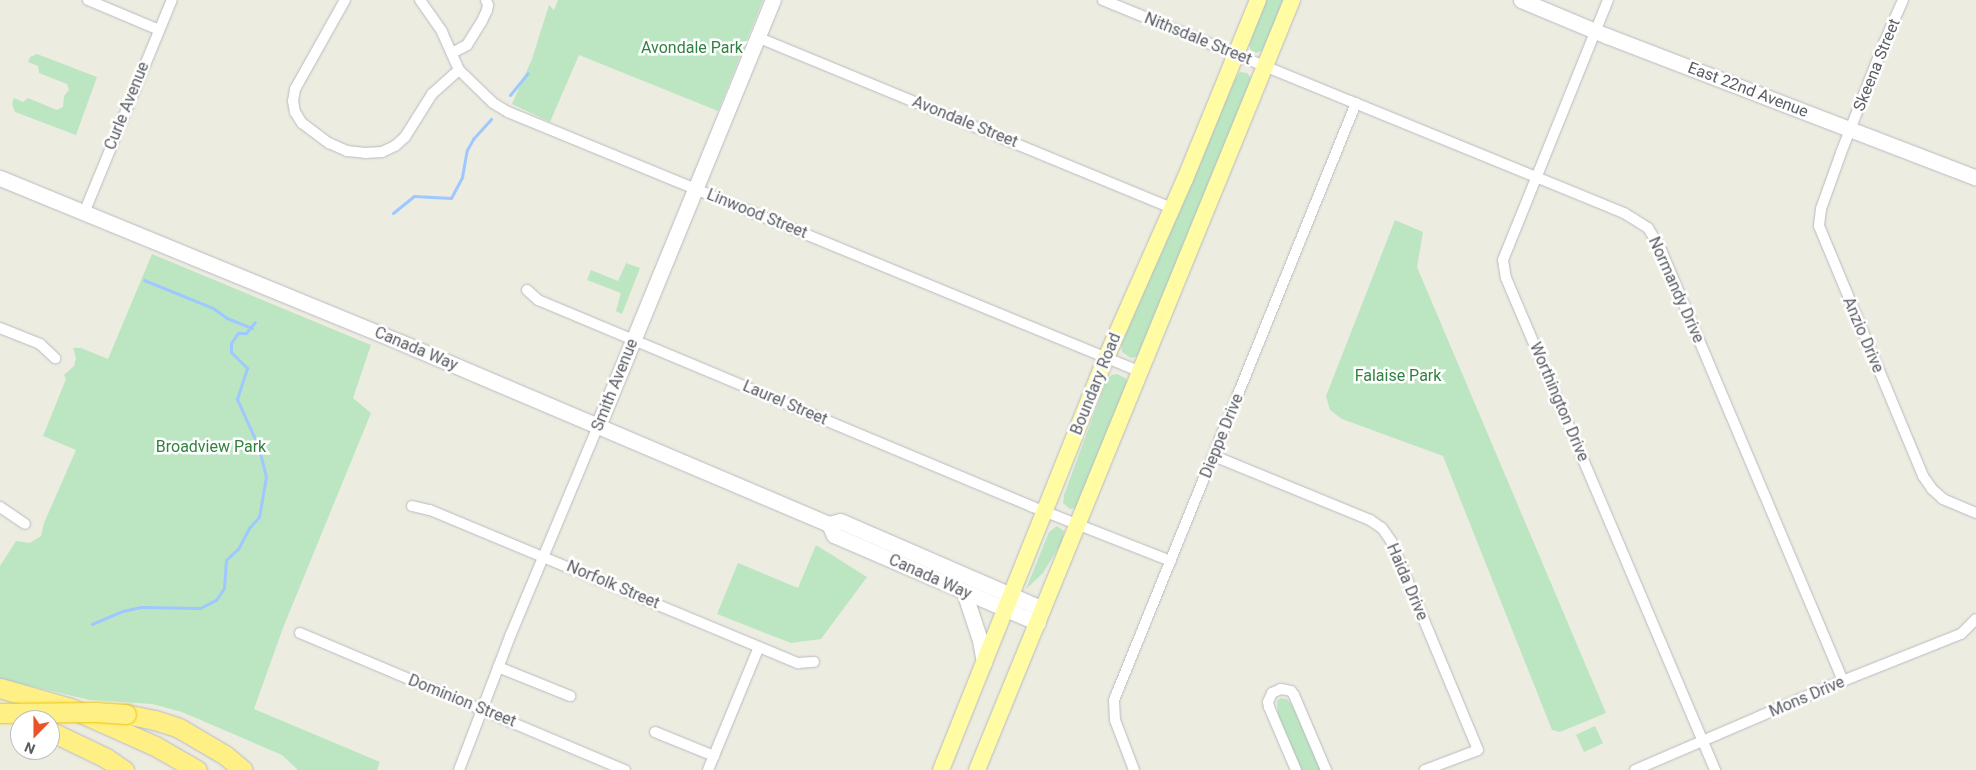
<!DOCTYPE html>
<html>
<head>
<meta charset="utf-8">
<style>
  body { margin:0 }
  #map { position:relative; width:1976px; height:770px; overflow:hidden; background:#edece1; font-family:Roboto,sans-serif }
  div>[style] { position:absolute }
  .green>* { inset:0; background:#bce6c2; transform-origin:0 0 }
  .stream>* { height:3px; margin:-1.5px; padding:0 1.5px; transform-origin:1.5px; border-radius:1.5px; background:#9fc8ff }
  .roads { filter:drop-shadow(0 0 1px #b9bac0) drop-shadow(0 0 1px #b9bac0) }
  .street>* { height:10px; margin:-5px; padding:0 5px; transform-origin:5px; border-radius:5px; background:#fff }
  .secondary>* { height:15px; margin:-7.5px; padding:0 7.5px; transform-origin:7.5px; border-radius:7.5px; background:#fff }
  .primary>* { height:16px; margin:-8px; padding:0 8px; transform-origin:8px; border-radius:8px; background:#fffca4 }
  .highway>* { height:19px; margin:-9.5px; padding:0 9.5px; transform-origin:9.5px; border-radius:9.5px; background:#fff086 }
  .bridges { filter:drop-shadow(0 0 1px #eec300) drop-shadow(0 0 1px #eec300) }
  .highway-bridge>* { height:19px; margin:-9.5px; padding:0 9.5px; transform-origin:9.5px; border-radius:9.5px; background:#fff086 }
  span { translate:-50% -50%; white-space:nowrap; text-align:center; line-height:1.15; -webkit-text-stroke:5px #fff; paint-order:stroke }
  .street-label { font-size:16px; color:#595c62 }
  .park-label { font-size:16px; color:#318240 }
  .north { position:absolute; left:10px; top:710px; width:50px; height:50px; box-sizing:border-box; background:#fff; border:1px solid #bdbec0; border-radius:50%; rotate:202deg; font-size:14px; font-weight:700; line-height:20px; text-align:center; color:#595c62 }
  .north::after { content:''; display:block; margin:auto; width:18px; height:22px; background:#ed5126; clip-path:polygon(50% 0,100% 100%,50% 72%,0 100%) }
</style>
</head>
<body>
<div id="map">
  <div class="green">
    <i style="clip-path:polygon(558px 0,763px 0,718px 111px,579px 55px,550px 122px,512px 104px,532px 59px,549px 5px,554px 10px)"></i>
    <i style="clip-path:polygon(1265px 0,1285px 0,1264px 50px,1256px 53px,1251px 51px,1249px 45px)"></i>
    <i style="clip-path:polygon(37px 54px,97px 77px,76px 135px,15px 112px,12px 104px,14px 98px,23px 102px,28px 98px,57px 110px,63px 107px,64px 96px,69px 90px,67px 84px,39px 73px,38px 66px,28px 62px,30px 57px)"></i>
    <i style="clip-path:polygon(1240px 72px,1247px 73px,1252px 79px,1139px 356px,1131px 358px,1122px 352px,1121px 344px,1168px 233px,1187px 195px,1234px 80px)"></i>
    <i style="clip-path:polygon(1395px 220px,1423px 232px,1417px 267px,1606px 713px,1560px 732px,1552px 730px,1443px 456px,1342px 419px,1330px 410px,1326px 396px)"></i>
    <i style="clip-path:polygon(152px 254px,371px 345px,353px 398px,371px 413px,283px 628px,254px 709px,380px 762px,377px 770px,298px 770px,282px 755px,182px 712px,152px 704px,90px 700px,0 679px,0 566px,16px 541px,30px 543px,41px 536px,44px 523px,76px 450px,43px 436px,66px 379px,64px 375px,74px 366px,76px 358px,73px 348px,81px 348px,108px 359px)"></i>
    <i style="clip-path:polygon(626px 263px,640px 268px,622px 314px,616px 311px,621px 293px,587px 280px,591px 270px,618px 281px)"></i>
    <i style="clip-path:polygon(1117px 374px,1125px 378px,1128px 383px,1077px 508px,1070px 509px,1063px 503px,1064px 495px,1107px 379px,1112px 375px)"></i>
    <i style="clip-path:polygon(1057px 526px,1064px 531px,1062px 542px,1043px 573px,1026px 589px,1049px 532px)"></i>
    <i style="clip-path:polygon(816px 545px,867px 577px,821px 639px,791px 643px,717px 614px,738px 563px,798px 588px)"></i>
    <i style="clip-path:polygon(1281px 698px,1287px 699px,1292px 705px,1321px 770px,1300px 770px,1278px 717px,1277px 701px)"></i>
    <i style="left:1595px;top:726px;width:19px;height:21px;rotate:65deg"></i>
  </div>
  <div class="stream">
    <i style="left:510px;top:95px;width:28px;rotate:-51deg"></i>
    <i style="left:393px;top:213px;width:27px;rotate:-39deg"></i>
    <i style="left:414px;top:196px;width:37px;rotate:3deg"></i>
    <i style="left:451px;top:198px;width:24px;rotate:-62deg"></i>
    <i style="left:462px;top:177px;width:27px;rotate:-80deg"></i>
    <i style="left:467px;top:150px;width:13px;rotate:-61deg"></i>
    <i style="left:473px;top:139px;width:27px;rotate:-48deg"></i>
    <i style="left:144px;top:280px;width:74px;rotate:22.1deg"></i>
    <i style="left:213px;top:308px;width:17px;rotate:36deg"></i>
    <i style="left:227px;top:318px;width:27px;rotate:22deg"></i>
    <i style="left:92px;top:624px;width:34px;rotate:-23deg"></i>
    <i style="left:123px;top:611px;width:18px;rotate:-13deg"></i>
    <i style="left:141px;top:607px;width:59px;rotate:1deg"></i>
    <i style="left:200px;top:608px;width:18px;rotate:-27deg"></i>
    <i style="left:216px;top:600px;width:14px;rotate:-56deg"></i>
    <i style="left:224px;top:588px;width:28px;rotate:-86deg"></i>
    <i style="left:226px;top:560px;width:16px;rotate:-43deg"></i>
    <i style="left:238px;top:549px;width:24px;rotate:-62deg"></i>
    <i style="left:249px;top:528px;width:15px;rotate:-48deg"></i>
    <i style="left:259px;top:517px;width:41px;rotate:-80.1deg"></i>
    <i style="left:266px;top:477px;width:30px;rotate:-104deg"></i>
    <i style="left:259px;top:448px;width:54px;rotate:-114.2deg"></i>
    <i style="left:237px;top:399px;width:33px;rotate:-72deg"></i>
    <i style="left:247px;top:368px;width:23px;rotate:-135deg"></i>
    <i style="left:231px;top:352px;width:9px;rotate:-90deg"></i>
    <i style="left:231px;top:343px;width:12px;rotate:-55deg"></i>
    <i style="left:238px;top:333px;width:8px"></i>
    <i style="left:246px;top:333px;width:14px;rotate:-51deg"></i>
  </div>
  <div class="roads">
    <div class="street">
      <i style="left:88px;top:0;width:77px;rotate:22.9deg"></i>
      <i style="left:345px;top:0;width:102px;rotate:119.3deg"></i>
      <i style="left:295px;top:89px;width:12px;rotate:99deg"></i>
      <i style="left:293px;top:101px;width:11px;rotate:80deg"></i>
      <i style="left:295px;top:112px;width:13px;rotate:58deg"></i>
      <i style="left:302px;top:123px;width:34px;rotate:37deg"></i>
      <i style="left:329px;top:143px;width:20px;rotate:24deg"></i>
      <i style="left:347px;top:151px;width:18px;rotate:6deg"></i>
      <i style="left:365px;top:153px;width:17px;rotate:-3deg"></i>
      <i style="left:382px;top:152px;width:14px;rotate:-25deg"></i>
      <i style="left:395px;top:146px;width:13px;rotate:-42deg"></i>
      <i style="left:405px;top:137px;width:51px;rotate:-57.9deg"></i>
      <i style="left:432px;top:94px;width:36px;rotate:-42deg"></i>
      <i style="left:420px;top:0;width:39px;rotate:55deg"></i>
      <i style="left:442px;top:32px;width:42px;rotate:65.9deg"></i>
      <i style="left:459px;top:70px;width:47px;rotate:44.1deg"></i>
      <i style="left:493px;top:103px;width:17px;rotate:31deg"></i>
      <i style="left:508px;top:112px;width:684px;rotate:22.33deg"></i>
      <i style="left:1103px;top:0;width:563px;rotate:22.24deg"></i>
      <i style="left:1624px;top:213px;width:28px;rotate:32deg"></i>
      <i style="left:1648px;top:228px;width:26px;rotate:59deg"></i>
      <i style="left:1661px;top:250px;width:468px;rotate:67.1deg"></i>
      <i style="left:1608px;top:0;width:280px;rotate:112deg"></i>
      <i style="left:1503px;top:260px;width:18px;rotate:81deg"></i>
      <i style="left:1506px;top:278px;width:535px;rotate:66.98deg"></i>
      <i style="left:1903px;top:0;width:47px;rotate:113.8deg"></i>
      <i style="left:1884px;top:43px;width:118px;rotate:111.4deg"></i>
      <i style="left:1841px;top:153px;width:59px;rotate:109.7deg"></i>
      <i style="left:1821px;top:209px;width:17px;rotate:97deg"></i>
      <i style="left:1819px;top:226px;width:271px;rotate:67.4deg"></i>
      <i style="left:1923px;top:476px;width:16px;rotate:55deg"></i>
      <i style="left:1932px;top:489px;width:15px;rotate:42deg"></i>
      <i style="left:1943px;top:499px;width:36px;rotate:23deg"></i>
      <i style="left:757px;top:37px;width:449px;rotate:22.4deg"></i>
      <i style="left:452px;top:53px;width:17px;rotate:-28deg"></i>
      <i style="left:467px;top:45px;width:26px;rotate:-58deg"></i>
      <i style="left:481px;top:23px;width:14px;rotate:-65deg"></i>
      <i style="left:487px;top:10px;width:5px;rotate:-79deg"></i>
      <i style="left:488px;top:5px;width:5px;rotate:-112deg"></i>
      <i style="left:84px;top:213px;width:230px;rotate:-67.6deg"></i>
      <i style="left:527px;top:290px;width:15px;rotate:42deg"></i>
      <i style="left:538px;top:300px;width:537px;rotate:22.69deg"></i>
      <i style="left:1033px;top:507px;width:148px;rotate:21.4deg"></i>
      <i style="left:0;top:328px;width:43px;rotate:21.8deg"></i>
      <i style="left:40px;top:344px;width:21px;rotate:43deg"></i>
      <i style="left:1214px;top:456px;width:169px;rotate:22.3deg"></i>
      <i style="left:1370px;top:520px;width:14px;rotate:34deg"></i>
      <i style="left:1382px;top:528px;width:16px;rotate:55deg"></i>
      <i style="left:1391px;top:541px;width:226px;rotate:67.4deg"></i>
      <i style="left:1478px;top:750px;width:57px;rotate:159.3deg"></i>
      <i style="left:412px;top:506px;width:18px;rotate:13deg"></i>
      <i style="left:430px;top:510px;width:399px;rotate:22.6deg"></i>
      <i style="left:798px;top:663px;width:16px;rotate:-4deg"></i>
      <i style="left:0;top:507px;width:30px;rotate:34deg"></i>
      <i style="left:300px;top:633px;width:353px;rotate:22.9deg"></i>
      <i style="left:498px;top:667px;width:78px;rotate:21.9deg"></i>
      <i style="left:655px;top:732px;width:64px;rotate:22.1deg"></i>
      <i style="left:459px;top:770px;width:146px;rotate:-69.1deg"></i>
      <i style="left:511px;top:634px;width:225px;rotate:-67.3deg"></i>
      <i style="left:708px;top:770px;width:133px;rotate:-67.5deg"></i>
      <i style="left:1134px;top:770px;width:53px;rotate:-110.8deg"></i>
      <i style="left:1115px;top:720px;width:20px;rotate:-93deg"></i>
      <i style="left:1114px;top:700px;width:644px;rotate:-67.93deg"></i>
      <i style="left:1296px;top:770px;width:69px;rotate:-113.2deg"></i>
      <i style="left:1269px;top:707px;width:5px;rotate:-101deg"></i>
      <i style="left:1268px;top:702px;width:10px;rotate:-66deg"></i>
      <i style="left:1272px;top:693px;width:10px;rotate:-24deg"></i>
      <i style="left:1281px;top:689px;width:10px;rotate:11deg"></i>
      <i style="left:1291px;top:691px;width:5px;rotate:53deg"></i>
      <i style="left:1294px;top:695px;width:82px;rotate:66.9deg"></i>
      <i style="left:1635px;top:770px;width:212px;rotate:-23.3deg"></i>
      <i style="left:1830px;top:686px;width:141px;rotate:-21.7deg"></i>
      <i style="left:1961px;top:634px;width:21px;rotate:-45deg"></i>
    </div>
    <div class="secondary">
      <i style="left:1521px;top:0;width:93px;rotate:22.7deg"></i>
      <i style="left:1607px;top:36px;width:395px;rotate:21deg"></i>
      <i style="left:0;top:178px;width:432px;rotate:22.3deg"></i>
      <i style="left:400px;top:342px;width:466px;rotate:23deg"></i>
      <i style="left:829px;top:524px;width:11px;rotate:-15deg"></i>
      <i style="left:840px;top:521px;width:221px;rotate:23.4deg"></i>
      <i style="left:598px;top:426px;width:461px;rotate:-67.7deg"></i>
      <i style="left:829px;top:524px;width:12px;rotate:66deg"></i>
      <i style="left:834px;top:535px;width:222px;rotate:23.3deg"></i>
      <i style="left:964px;top:592px;width:51px;rotate:71.6deg"></i>
      <i style="left:980px;top:640px;width:23px;rotate:80deg"></i>
    </div>
    <div class="primary">
      <i style="left:941px;top:770px;width:444px;rotate:-68.2deg"></i>
      <i style="left:1106px;top:358px;width:196px;rotate:-66.2deg"></i>
      <i style="left:1185px;top:179px;width:193px;rotate:-67.8deg"></i>
      <i style="left:977px;top:770px;width:832px;rotate:-67.75deg"></i>
    </div>
    <div class="highway">
      <i style="left:0;top:688px;width:73px;rotate:15.9deg"></i>
      <i style="left:70px;top:708px;width:95px;rotate:24.1deg"></i>
      <i style="left:157px;top:747px;width:46px;rotate:29.9deg"></i>
      <i style="left:126px;top:714px;width:30px;rotate:12deg"></i>
      <i style="left:155px;top:720px;width:25px;rotate:18deg"></i>
      <i style="left:179px;top:728px;width:53px;rotate:30.4deg"></i>
      <i style="left:225px;top:755px;width:23px;rotate:40deg"></i>
      <i style="left:50px;top:731px;width:62px;rotate:25.7deg"></i>
      <i style="left:106px;top:758px;width:22px;rotate:34deg"></i>
    </div>
  </div>
  <div class="bridges">
    <div class="highway-bridge">
      <i style="left:0;top:713px;width:96px;rotate:-0.6deg"></i>
      <i style="left:96px;top:712px;width:30px;rotate:4deg"></i>
    </div>
  </div>
  <div class="street-label">
    <span style="left:1198px;top:39px;rotate:22deg">Nithsdale Street</span>
    <span style="left:1877px;top:65px;rotate:-68deg">Skeena Street</span>
    <span style="left:1748px;top:90px;rotate:21deg">East 22nd Avenue</span>
    <span style="left:127px;top:106px;rotate:-68deg">Curle Avenue</span>
    <span style="left:965px;top:122px;rotate:22deg">Avondale Street</span>
    <span style="left:757px;top:214px;rotate:22deg">Linwood Street</span>
    <span style="left:1676px;top:290px;rotate:66deg">Normandy Drive</span>
    <span style="left:1863px;top:335px;rotate:67deg">Anzio Drive</span>
    <span style="left:416px;top:349px;rotate:23deg">Canada Way</span>
    <span style="left:1096px;top:384px;rotate:-68deg">Boundary Road</span>
    <span style="left:615px;top:385px;rotate:-68deg">Smith Avenue</span>
    <span style="left:1559px;top:402px;rotate:67deg">Worthington Drive</span>
    <span style="left:785px;top:403px;rotate:23deg">Laurel Street</span>
    <span style="left:1222px;top:436px;rotate:-68deg">Dieppe Drive</span>
    <span style="left:930px;top:577px;rotate:24deg">Canada Way</span>
    <span style="left:1407px;top:582px;rotate:67deg">Haida Drive</span>
    <span style="left:613px;top:585px;rotate:23deg">Norfolk Street</span>
    <span style="left:1807px;top:697px;rotate:-23deg">Mons Drive</span>
    <span style="left:462px;top:701px;rotate:22deg">Dominion Street</span>
  </div>
  <div class="park-label">
    <span style="left:692px;top:48px">Avondale Park</span>
    <span style="left:1398px;top:376px">Falaise Park</span>
    <span style="left:211px;top:447px">Broadview Park</span>
  </div>
  <div class="north">N</div>
</div>
</body>
</html>
